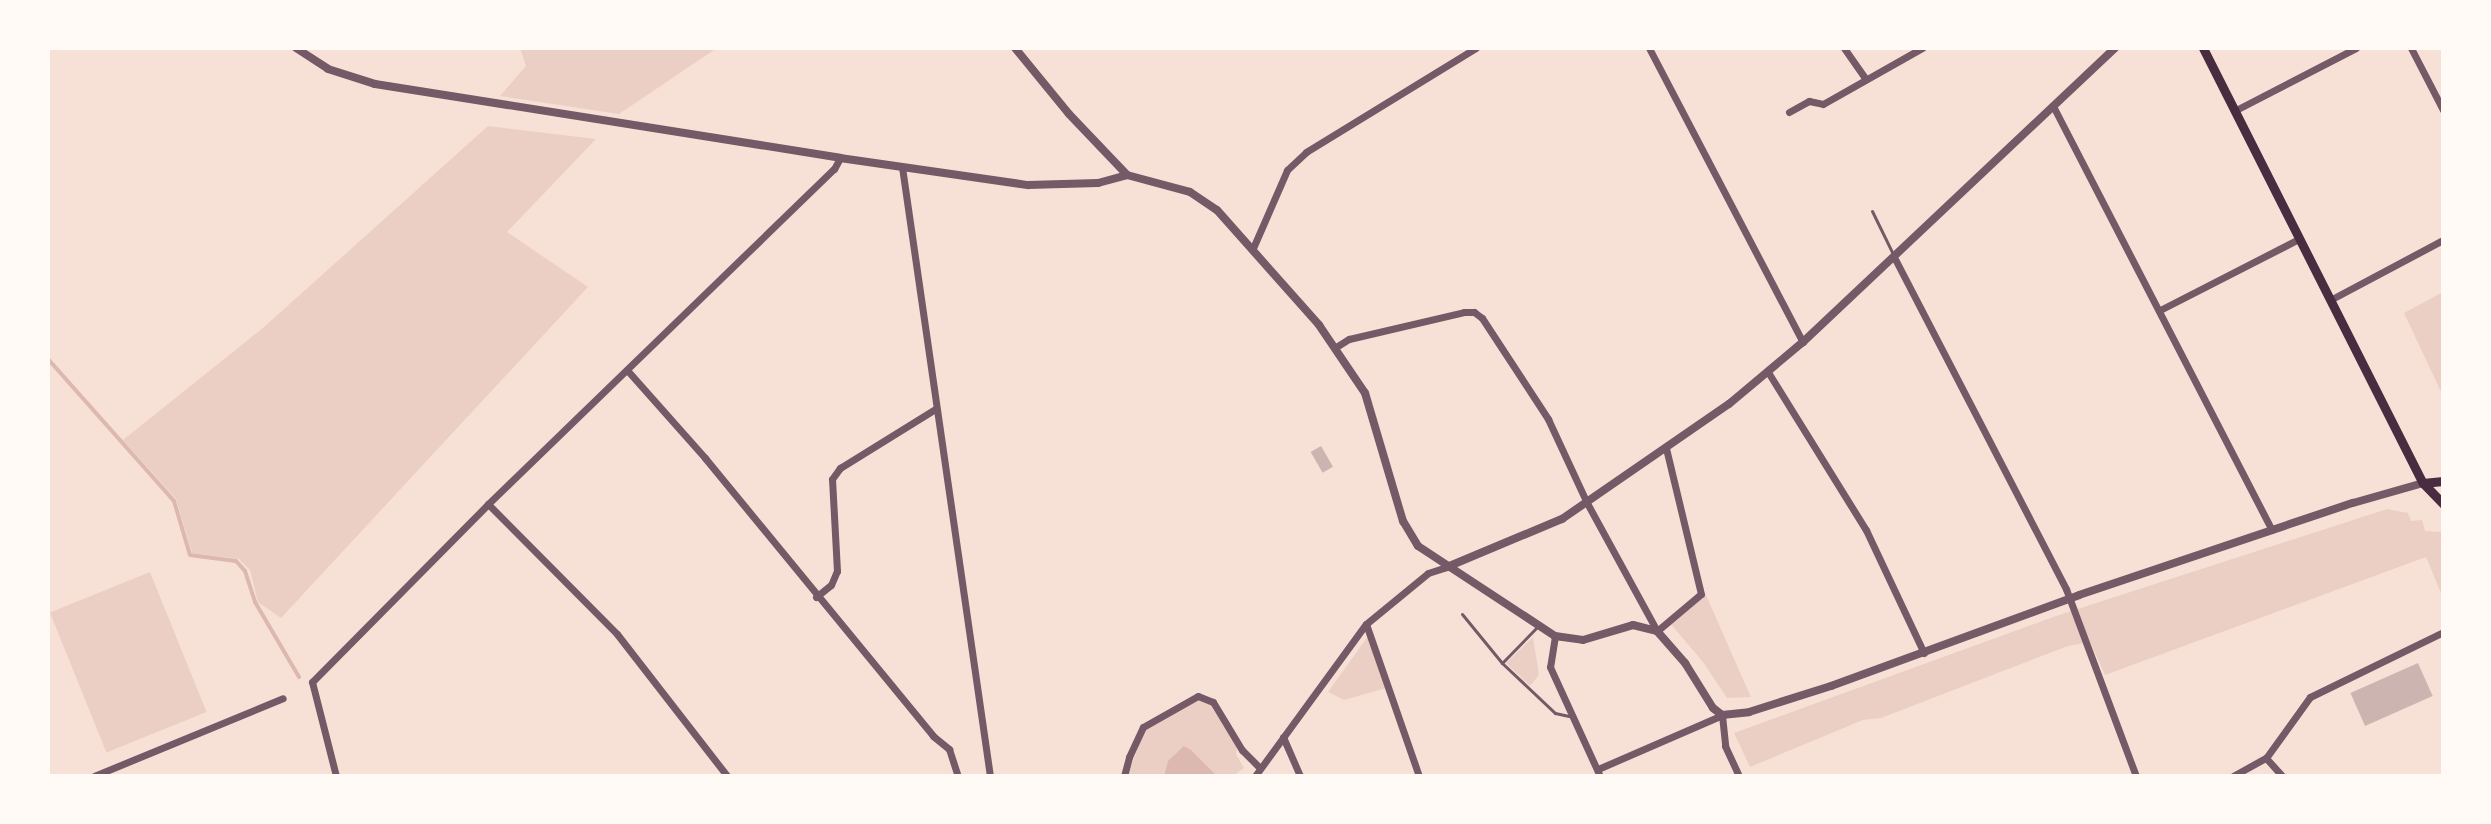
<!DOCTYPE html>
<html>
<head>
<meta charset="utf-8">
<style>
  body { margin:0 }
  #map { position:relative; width:2491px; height:824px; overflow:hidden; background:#f7e1d7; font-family:"Space Grotesk",sans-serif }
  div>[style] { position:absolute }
  .green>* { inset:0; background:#ebcfc5; transform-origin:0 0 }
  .water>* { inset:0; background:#dcb8b0 }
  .stream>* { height:4px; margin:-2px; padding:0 2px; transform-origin:2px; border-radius:2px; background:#dcb8b0 }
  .building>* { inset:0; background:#ccb4b1; transform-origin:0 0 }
  .service>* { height:3px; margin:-1.5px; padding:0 1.5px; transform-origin:1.5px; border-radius:1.5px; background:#755966 }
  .minor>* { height:7px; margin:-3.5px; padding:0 3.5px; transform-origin:3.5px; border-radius:3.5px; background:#755966 }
  .tertiary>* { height:8px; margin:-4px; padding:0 4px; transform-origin:4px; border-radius:4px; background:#755966 }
  .secondary>* { height:9px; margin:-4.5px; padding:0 4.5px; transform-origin:4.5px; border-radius:4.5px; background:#4a2c40 }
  span { translate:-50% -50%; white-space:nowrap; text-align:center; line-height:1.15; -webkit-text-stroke:6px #fffaf5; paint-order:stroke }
  .frame { position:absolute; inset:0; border:50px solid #fffaf5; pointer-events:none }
</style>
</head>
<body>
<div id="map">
  <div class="green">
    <i style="clip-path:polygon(520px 48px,717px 48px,619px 114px,500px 96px,526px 66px)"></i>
    <i style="clip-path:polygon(488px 126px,596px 139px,507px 232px,588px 287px,281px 618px,258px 602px,250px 570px,239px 559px,192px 553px,176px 499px,123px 440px,264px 327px)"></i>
    <i style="clip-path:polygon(2443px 292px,2443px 396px,2404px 313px)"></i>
    <i style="clip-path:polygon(2387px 509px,2408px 513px,2411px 521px,2422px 520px,2425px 531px,2443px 532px,2443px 598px,2426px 557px,2105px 675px,2090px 642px,2068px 646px,1881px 718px,1863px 720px,1750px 767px,1734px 733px,2059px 615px)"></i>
    <i style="left:150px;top:572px;width:151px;height:108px;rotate:68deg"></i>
    <i style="clip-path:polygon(1705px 593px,1751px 697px,1727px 698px,1703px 662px,1669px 622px)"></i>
    <i style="clip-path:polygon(1371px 632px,1386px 688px,1344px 700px,1328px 692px)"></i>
    <i style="clip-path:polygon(1533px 637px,1539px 675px,1530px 686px,1506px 663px)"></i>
    <i style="clip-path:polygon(1196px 699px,1210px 704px,1237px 747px,1236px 754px,1244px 768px,1233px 776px,1217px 776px,1196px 756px,1168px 761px,1164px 776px,1127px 776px,1145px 730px)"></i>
  </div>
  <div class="water">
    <i style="clip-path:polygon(1184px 746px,1191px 750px,1217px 776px,1164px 776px,1168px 761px)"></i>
  </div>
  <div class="stream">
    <i style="left:48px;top:359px;width:190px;rotate:48.4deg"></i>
    <i style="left:174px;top:501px;width:56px;rotate:73.5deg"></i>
    <i style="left:190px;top:555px;width:46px;rotate:7.4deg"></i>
    <i style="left:236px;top:561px;width:13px;rotate:48deg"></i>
    <i style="left:245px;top:571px;width:33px;rotate:72deg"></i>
    <i style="left:255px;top:602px;width:87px;rotate:59.6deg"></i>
  </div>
  <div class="building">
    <i style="left:1321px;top:446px;width:24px;height:12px;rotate:60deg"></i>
    <i style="left:2418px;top:663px;width:36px;height:74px;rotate:66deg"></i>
  </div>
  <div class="service">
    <i style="left:1872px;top:211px;width:48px;rotate:64deg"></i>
    <i style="left:1462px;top:614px;width:63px;rotate:50.8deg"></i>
    <i style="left:1502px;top:663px;width:73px;rotate:43.3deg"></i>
    <i style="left:1555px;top:713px;width:14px;rotate:12deg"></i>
    <i style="left:1502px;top:663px;width:52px;rotate:-45.8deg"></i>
  </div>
  <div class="minor">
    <i style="left:1649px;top:48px;width:332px;rotate:62.4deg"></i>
    <i style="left:1844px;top:48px;width:38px;rotate:55deg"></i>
    <i style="left:2411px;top:48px;width:70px;rotate:62.7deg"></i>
    <i style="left:2053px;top:106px;width:477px;rotate:62.7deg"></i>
    <i style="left:2234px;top:111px;width:137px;rotate:-27.3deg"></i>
    <i style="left:1789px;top:112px;width:23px;rotate:-29deg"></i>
    <i style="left:1809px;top:101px;width:14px;rotate:12deg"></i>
    <i style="left:1823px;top:104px;width:114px;rotate:-29.5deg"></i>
    <i style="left:902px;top:167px;width:615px;rotate:81.78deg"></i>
    <i style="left:1253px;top:248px;width:85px;rotate:-66.4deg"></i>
    <i style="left:1287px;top:170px;width:26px;rotate:-43deg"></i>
    <i style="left:1306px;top:152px;width:199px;rotate:-31.5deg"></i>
    <i style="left:1894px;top:257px;width:374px;rotate:62.6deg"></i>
    <i style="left:2066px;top:589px;width:200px;rotate:69.5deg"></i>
    <i style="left:2330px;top:300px;width:128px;rotate:-28deg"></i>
    <i style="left:2160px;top:310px;width:156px;rotate:-27.1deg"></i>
    <i style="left:1336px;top:347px;width:15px;rotate:-32deg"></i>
    <i style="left:1349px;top:339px;width:118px;rotate:-13.2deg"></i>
    <i style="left:1464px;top:312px;width:10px"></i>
    <i style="left:1474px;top:312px;width:10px;rotate:37deg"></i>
    <i style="left:1482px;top:318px;width:121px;rotate:56.8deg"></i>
    <i style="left:1548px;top:419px;width:93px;rotate:65.1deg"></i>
    <i style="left:1587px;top:503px;width:146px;rotate:61.3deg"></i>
    <i style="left:1657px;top:631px;width:57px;rotate:-40.1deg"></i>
    <i style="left:1701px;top:594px;width:150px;rotate:-103.5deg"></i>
    <i style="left:627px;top:370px;width:118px;rotate:48.4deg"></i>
    <i style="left:705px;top:458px;width:360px;rotate:50.6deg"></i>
    <i style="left:933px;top:736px;width:21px;rotate:39deg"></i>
    <i style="left:949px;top:749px;width:28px;rotate:72deg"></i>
    <i style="left:1768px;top:372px;width:186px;rotate:58.2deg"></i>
    <i style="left:1866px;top:530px;width:136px;rotate:64.8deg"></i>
    <i style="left:488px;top:504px;width:183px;rotate:45.2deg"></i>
    <i style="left:617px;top:634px;width:180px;rotate:52.2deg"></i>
    <i style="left:816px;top:597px;width:19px;rotate:-39deg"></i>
    <i style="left:831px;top:585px;width:15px;rotate:-67deg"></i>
    <i style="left:837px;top:571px;width:92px;rotate:-93.1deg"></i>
    <i style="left:832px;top:479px;width:14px;rotate:-54deg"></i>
    <i style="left:840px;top:468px;width:112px;rotate:-31.8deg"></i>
    <i style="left:1366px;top:624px;width:161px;rotate:70.8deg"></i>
    <i style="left:1555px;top:636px;width:31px;rotate:99deg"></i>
    <i style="left:1550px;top:667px;width:120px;rotate:65.4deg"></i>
    <i style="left:1283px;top:737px;width:43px;rotate:66.4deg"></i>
    <i style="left:2266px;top:758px;width:24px;rotate:48deg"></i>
    <i style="left:1598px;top:769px;width:135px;rotate:-23.5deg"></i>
    <i style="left:1722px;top:715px;width:31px;rotate:84deg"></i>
    <i style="left:1725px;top:746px;width:33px;rotate:65deg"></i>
    <i style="left:94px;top:776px;width:204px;rotate:-22.4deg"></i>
    <i style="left:336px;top:776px;width:97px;rotate:-104.3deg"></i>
    <i style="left:312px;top:682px;width:250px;rotate:-45.3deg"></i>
    <i style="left:488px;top:504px;width:482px;rotate:-44.1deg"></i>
    <i style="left:834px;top:169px;width:13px;rotate:-61deg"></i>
    <i style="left:1124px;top:776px;width:20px;rotate:-75deg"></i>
    <i style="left:1129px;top:757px;width:33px;rotate:-65deg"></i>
    <i style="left:1143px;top:727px;width:63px;rotate:-29.4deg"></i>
    <i style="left:1198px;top:696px;width:16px;rotate:22deg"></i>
    <i style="left:1213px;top:702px;width:56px;rotate:58.9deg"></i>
    <i style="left:1242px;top:750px;width:25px;rotate:45deg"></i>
    <i style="left:1255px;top:776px;width:188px;rotate:-53.9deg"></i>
    <i style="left:1366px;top:624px;width:80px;rotate:-39.4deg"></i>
    <i style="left:1428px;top:573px;width:20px;rotate:-18deg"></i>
    <i style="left:2233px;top:776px;width:38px;rotate:-29deg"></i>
    <i style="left:2266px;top:758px;width:75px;rotate:-54.2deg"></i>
    <i style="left:2310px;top:697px;width:148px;rotate:-26deg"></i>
  </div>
  <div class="tertiary">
    <i style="left:296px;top:48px;width:38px;rotate:33deg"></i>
    <i style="left:328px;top:69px;width:49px;rotate:17.7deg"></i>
    <i style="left:375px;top:84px;width:471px;rotate:9deg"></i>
    <i style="left:840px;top:158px;width:190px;rotate:8.2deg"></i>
    <i style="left:1028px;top:185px;width:70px;rotate:-1.6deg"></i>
    <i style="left:1098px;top:183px;width:30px;rotate:-15deg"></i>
    <i style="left:1015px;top:48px;width:85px;rotate:50.7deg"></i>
    <i style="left:1069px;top:114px;width:84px;rotate:46.4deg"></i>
    <i style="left:1127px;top:175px;width:65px;rotate:15.1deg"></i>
    <i style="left:1190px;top:192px;width:32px;rotate:34deg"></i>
    <i style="left:1217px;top:210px;width:154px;rotate:48.4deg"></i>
    <i style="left:1319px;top:325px;width:82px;rotate:55.9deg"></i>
    <i style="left:1365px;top:393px;width:134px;rotate:73.5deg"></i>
    <i style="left:1403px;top:521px;width:29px;rotate:59deg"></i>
    <i style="left:1418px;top:546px;width:164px;rotate:33.3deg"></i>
    <i style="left:1555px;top:636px;width:28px;rotate:8deg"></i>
    <i style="left:1583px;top:640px;width:52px;rotate:-16.7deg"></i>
    <i style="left:1633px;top:625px;width:25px;rotate:14deg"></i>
    <i style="left:1657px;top:631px;width:43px;rotate:48.8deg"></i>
    <i style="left:1685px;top:663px;width:53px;rotate:58.1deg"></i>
    <i style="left:1713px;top:708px;width:11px;rotate:38deg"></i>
    <i style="left:1722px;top:715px;width:27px;rotate:-6deg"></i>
    <i style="left:1749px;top:712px;width:86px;rotate:-17.6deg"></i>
    <i style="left:1831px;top:686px;width:264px;rotate:-20.1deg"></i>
    <i style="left:2079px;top:595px;width:289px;rotate:-18.6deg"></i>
    <i style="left:2353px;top:503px;width:73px;rotate:-15.9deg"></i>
    <i style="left:1447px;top:567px;width:125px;rotate:-22.7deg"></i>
    <i style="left:1562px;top:519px;width:203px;rotate:-34.6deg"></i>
    <i style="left:1729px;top:404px;width:97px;rotate:-40deg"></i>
    <i style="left:1803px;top:342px;width:429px;rotate:-43.3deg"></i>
  </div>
  <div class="secondary">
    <i style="left:2203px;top:48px;width:487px;rotate:63.2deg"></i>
    <i style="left:2423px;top:483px;width:29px;rotate:46deg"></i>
    <i style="left:2423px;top:483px;width:20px;rotate:-6deg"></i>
  </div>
  <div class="frame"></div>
</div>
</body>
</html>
